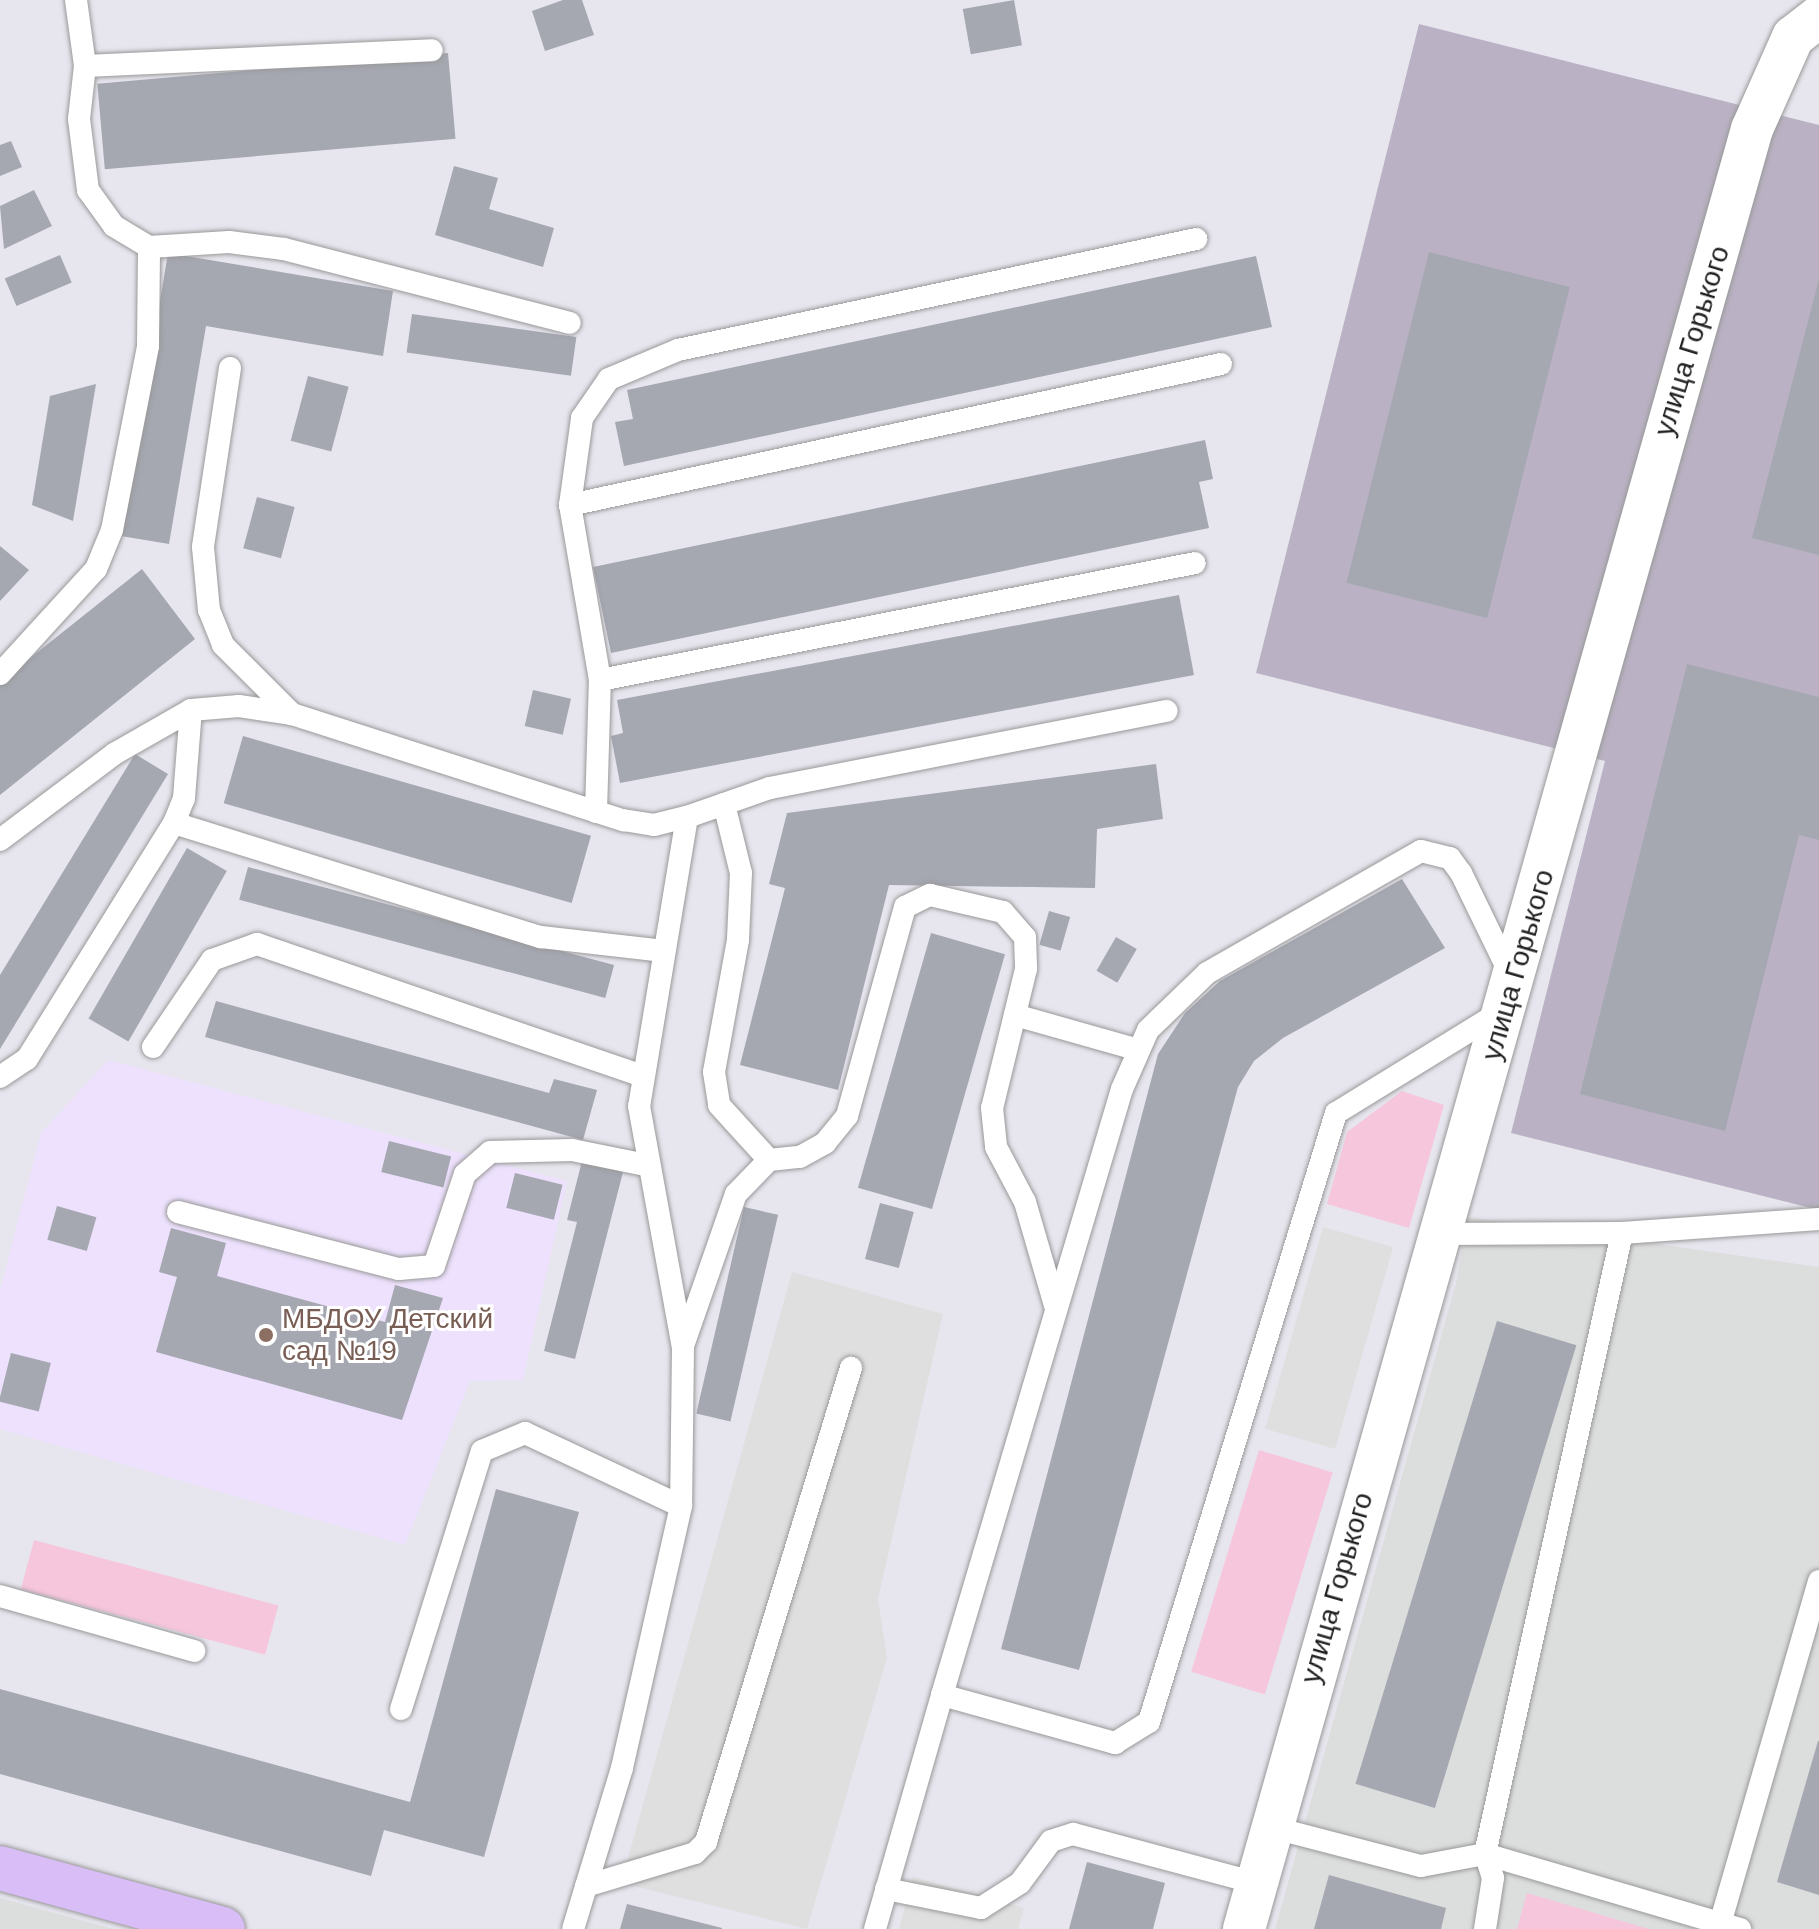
<!DOCTYPE html>
<html>
<head>
<meta charset="utf-8">
<style>
  body { margin:0 }
  #map { position:relative; width:1819px; height:1929px; overflow:hidden; background:#e7e6ef; font-family:Arial,sans-serif }
  div>[style] { position:absolute }
  .residential>* { inset:0; background:#dcdddd }
  .education>* { inset:0; background:#ede1fd }
  .construction>* { inset:0; background:#bab2c4 }
  .park>* { inset:0; background:#f6c6dd; transform-origin:0 0 }
  .parking>* { inset:0; background:#dfdfdf; transform-origin:0 0 }
  .building>* { inset:0; background:#a5a7b1; transform-origin:0 0 }
  .roads { filter:drop-shadow(0 0 2px #999) drop-shadow(0 0 2px #999) }
  .lane>* { height:22px; margin:-11px; padding:0 11px; transform-origin:11px; border-radius:11px; background:#fff }
  .street>* { height:42px; margin:-21px; padding:0 21px; transform-origin:21px; border-radius:21px; background:#fff }
  .secondary>* { height:44px; margin:-22px; padding:0 22px; transform-origin:22px; border-radius:22px; background:#d9bdf6 }
  .dots>* { width:22px; height:22px; translate:-50% -50%; box-sizing:border-box; border:4px solid #fff; border-radius:50% }
  span { translate:-50% -50%; white-space:nowrap; text-align:center; line-height:1.15; -webkit-text-stroke:6px #fff; paint-order:stroke }
  .street-label { font-size:28px; color:#1f1f1f }
  .education-label { font-size:28px; color:#785e54 }
  .left { translate:0 -50%; text-align:left }
</style>
</head>
<body>
<div id="map">
  <div class="residential">
    <i style="clip-path:polygon(1468px 1217px,1819px 1267px,1819px 1929px,1275px 1929px,1456px 1283px)"></i>
    <i style="clip-path:polygon(0 1898px,113px 1929px,0 1929px)"></i>
  </div>
  <div class="education">
    <i style="clip-path:polygon(108px 1060px,567px 1181px,523px 1380px,470px 1381px,405px 1545px,0 1429px,0 1290px,41px 1133px)"></i>
  </div>
  <div class="construction">
    <i style="clip-path:polygon(1419px 24px,1819px 125px,1819px 1210px,1511px 1133px,1605px 761px,1256px 673px)"></i>
  </div>
  <div class="park">
    <i style="clip-path:polygon(1402px 1091px,1444px 1105px,1409px 1228px,1327px 1204px,1347px 1132px)"></i>
    <i style="left:1259px;top:1450px;width:77px;height:232px;rotate:17deg"></i>
    <i style="left:34px;top:1540px;width:253px;height:51px;rotate:15deg"></i>
    <i style="clip-path:polygon(1527px 1893px,1649px 1929px,1517px 1929px)"></i>
  </div>
  <div class="parking">
    <i style="left:1323px;top:1227px;width:73px;height:210px;rotate:16deg"></i>
    <i style="clip-path:polygon(792px 1272px,943px 1314px,878px 1599px,887px 1658px,807px 1929px,621px 1883px)"></i>
    <i style="clip-path:polygon(913px 1877px,1024px 1908px,1018px 1929px,899px 1929px)"></i>
  </div>
  <div class="building">
    <i style="clip-path:polygon(563px 0,582px 0,594px 35px,545px 51px,532px 11px)"></i>
    <i style="left:1014px;top:0;width:46px;height:52px;rotate:80deg"></i>
    <i style="left:448px;top:53px;width:86px;height:352px;rotate:85deg"></i>
    <i style="clip-path:polygon(11px 141px,22px 167px,0 176px,0 145px)"></i>
    <i style="clip-path:polygon(454px 166px,498px 178px,489px 209px,554px 228px,543px 267px,435px 235px)"></i>
    <i style="clip-path:polygon(34px 190px,52px 226px,4px 249px,0 206px)"></i>
    <i style="left:1429px;top:252px;width:145px;height:341px;rotate:14deg"></i>
    <i style="clip-path:polygon(168px 253px,393px 291px,383px 356px,206px 326px,169px 544px,121px 536px)"></i>
    <i style="left:60px;top:255px;width:30px;height:60px;rotate:67deg"></i>
    <i style="clip-path:polygon(1256px 256px,1272px 327px,624px 466px,615px 422px,633px 419px,627px 390px)"></i>
    <i style="clip-path:polygon(1819px 279px,1819px 555px,1752px 538px)"></i>
    <i style="left:412px;top:314px;width:166px;height:39px;rotate:8deg"></i>
    <i style="left:308px;top:376px;width:42px;height:67px;rotate:15deg"></i>
    <i style="clip-path:polygon(96px 384px,73px 521px,32px 505px,50px 396px)"></i>
    <i style="clip-path:polygon(1205px 440px,1213px 479px,1199px 482px,1209px 528px,611px 653px,593px 567px)"></i>
    <i style="left:257px;top:497px;width:39px;height:53px;rotate:15deg"></i>
    <i style="clip-path:polygon(0 546px,29px 570px,0 601px)"></i>
    <i style="clip-path:polygon(142px 569px,195px 639px,0 795px,0 682px)"></i>
    <i style="clip-path:polygon(1179px 595px,1194px 675px,620px 783px,611px 736px,623px 733px,617px 700px)"></i>
    <i style="clip-path:polygon(1687px 664px,1819px 697px,1819px 840px,1799px 835px,1725px 1131px,1580px 1094px)"></i>
    <i style="left:533px;top:690px;width:39px;height:37px;rotate:13deg"></i>
    <i style="left:243px;top:736px;width:362px;height:70px;rotate:16deg"></i>
    <i style="clip-path:polygon(135px 754px,168px 774px,0 1049px,0 975px)"></i>
    <i style="clip-path:polygon(1156px 764px,1163px 819px,1097px 829px,1095px 888px,889px 885px,838px 1090px,740px 1065px,785px 888px,769px 884px,787px 813px)"></i>
    <i style="left:187px;top:848px;width:46px;height:197px;rotate:30deg"></i>
    <i style="left:248px;top:867px;width:379px;height:34px;rotate:15deg"></i>
    <i style="clip-path:polygon(1402px 879px,1445px 948px,1283px 1038px,1254px 1061px,1238px 1087px,1079px 1670px,1001px 1649px,1158px 1054px,1185px 1013px,1220px 981px)"></i>
    <i style="left:1049px;top:911px;width:22px;height:35px;rotate:16deg"></i>
    <i style="left:931px;top:933px;width:77px;height:265px;rotate:16deg"></i>
    <i style="left:1116px;top:937px;width:24px;height:39px;rotate:30deg"></i>
    <i style="clip-path:polygon(216px 1001px,549px 1093px,554px 1079px,597px 1090px,583px 1140px,205px 1037px)"></i>
    <i style="left:389px;top:1141px;width:64px;height:32px;rotate:14deg"></i>
    <i style="clip-path:polygon(582px 1161px,623px 1172px,575px 1359px,544px 1351px,577px 1222px,567px 1220px)"></i>
    <i style="left:515px;top:1173px;width:49px;height:36px;rotate:14deg"></i>
    <i style="left:880px;top:1203px;width:35px;height:58px;rotate:15deg"></i>
    <i style="left:57px;top:1206px;width:41px;height:35px;rotate:16deg"></i>
    <i style="left:744px;top:1207px;width:35px;height:212px;rotate:13deg"></i>
    <i style="clip-path:polygon(171px 1228px,226px 1243px,217px 1276px,385px 1322px,395px 1285px,443px 1298px,402px 1420px,156px 1352px,177px 1277px,159px 1272px)"></i>
    <i style="left:1497px;top:1321px;width:83px;height:484px;rotate:17deg"></i>
    <i style="left:11px;top:1353px;width:41px;height:50px;rotate:14deg"></i>
    <i style="clip-path:polygon(496px 1489px,579px 1512px,484px 1857px,384px 1830px,371px 1876px,0 1774px,0 1689px,410px 1802px)"></i>
    <i style="clip-path:polygon(1818px 1741px,1819px 1741px,1819px 1895px,1777px 1882px)"></i>
    <i style="clip-path:polygon(1087px 1862px,1165px 1883px,1153px 1929px,1069px 1929px)"></i>
    <i style="clip-path:polygon(1329px 1875px,1446px 1908px,1441px 1929px,1314px 1929px)"></i>
    <i style="clip-path:polygon(627px 1904px,722px 1928px,722px 1929px,620px 1929px)"></i>
  </div>
  <div class="roads">
    <div class="lane">
      <i style="left:76px;top:0;width:67px;rotate:82.2deg"></i>
      <i style="left:85px;top:66px;width:347px;rotate:-2.6deg"></i>
      <i style="left:85px;top:66px;width:53px;rotate:96.5deg"></i>
      <i style="left:79px;top:119px;width:72px;rotate:82.8deg"></i>
      <i style="left:88px;top:190px;width:44px;rotate:54.2deg"></i>
      <i style="left:114px;top:226px;width:41px;rotate:31deg"></i>
      <i style="left:149px;top:247px;width:80px;rotate:-3.6deg"></i>
      <i style="left:229px;top:242px;width:55px;rotate:7.3deg"></i>
      <i style="left:284px;top:249px;width:295px;rotate:14.5deg"></i>
      <i style="left:230px;top:368px;width:181px;rotate:98.6deg"></i>
      <i style="left:203px;top:547px;width:63px;rotate:84.6deg"></i>
      <i style="left:209px;top:610px;width:38px;rotate:68deg"></i>
      <i style="left:223px;top:645px;width:98px;rotate:45deg"></i>
      <i style="left:570px;top:505px;width:666px;rotate:-12.22deg"></i>
      <i style="left:0;top:674px;width:142px;rotate:-47.6deg"></i>
      <i style="left:96px;top:569px;width:42px;rotate:-67.7deg"></i>
      <i style="left:112px;top:530px;width:187px;rotate:-78.9deg"></i>
      <i style="left:148px;top:346px;width:99px;rotate:-89.4deg"></i>
      <i style="left:600px;top:680px;width:606px;rotate:-11.12deg"></i>
      <i style="left:724px;top:804px;width:71px;rotate:76.2deg"></i>
      <i style="left:741px;top:873px;width:67px;rotate:92.6deg"></i>
      <i style="left:738px;top:940px;width:134px;rotate:100.3deg"></i>
      <i style="left:714px;top:1072px;width:33px;rotate:81deg"></i>
      <i style="left:719px;top:1105px;width:74px;rotate:47.7deg"></i>
      <i style="left:596px;top:812px;width:132px;rotate:-88.3deg"></i>
      <i style="left:600px;top:680px;width:178px;rotate:-99.7deg"></i>
      <i style="left:570px;top:505px;width:88px;rotate:-82.1deg"></i>
      <i style="left:582px;top:418px;width:47px;rotate:-55.3deg"></i>
      <i style="left:609px;top:379px;width:75px;rotate:-22.8deg"></i>
      <i style="left:678px;top:350px;width:530px;rotate:-12.09deg"></i>
      <i style="left:687px;top:817px;width:88px;rotate:-19.3deg"></i>
      <i style="left:770px;top:788px;width:404px;rotate:-11deg"></i>
      <i style="left:174px;top:823px;width:384px;rotate:17.3deg"></i>
      <i style="left:541px;top:937px;width:124px;rotate:6.5deg"></i>
      <i style="left:0;top:840px;width:143px;rotate:-37deg"></i>
      <i style="left:114px;top:754px;width:89px;rotate:-29.7deg"></i>
      <i style="left:191px;top:710px;width:48px;rotate:-4.8deg"></i>
      <i style="left:239px;top:706px;width:54px;rotate:8.6deg"></i>
      <i style="left:292px;top:714px;width:348px;rotate:17.8deg"></i>
      <i style="left:623px;top:820px;width:31px;rotate:9deg"></i>
      <i style="left:654px;top:825px;width:34px;rotate:-14deg"></i>
      <i style="left:687px;top:817px;width:293px;rotate:99.4deg"></i>
      <i style="left:639px;top:1106px;width:246px;rotate:79.7deg"></i>
      <i style="left:683px;top:1348px;width:158px;rotate:90.7deg"></i>
      <i style="left:681px;top:1506px;width:269px;rotate:102.7deg"></i>
      <i style="left:622px;top:1768px;width:168px;rotate:106.9deg"></i>
      <i style="left:1015px;top:1015px;width:125px;rotate:15.8deg"></i>
      <i style="left:153px;top:1047px;width:105px;rotate:-55.9deg"></i>
      <i style="left:212px;top:960px;width:48px;rotate:-19.6deg"></i>
      <i style="left:257px;top:944px;width:405px;rotate:18.9deg"></i>
      <i style="left:0;top:1077px;width:32px;rotate:-34deg"></i>
      <i style="left:27px;top:1059px;width:278px;rotate:-58.1deg"></i>
      <i style="left:174px;top:823px;width:27px;rotate:-68deg"></i>
      <i style="left:184px;top:798px;width:88px;rotate:-85.5deg"></i>
      <i style="left:178px;top:1212px;width:228px;rotate:14.5deg"></i>
      <i style="left:399px;top:1269px;width:35px;rotate:-5deg"></i>
      <i style="left:434px;top:1266px;width:97px;rotate:-71.4deg"></i>
      <i style="left:465px;top:1174px;width:33px;rotate:-41deg"></i>
      <i style="left:490px;top:1152px;width:82px;rotate:-1.4deg"></i>
      <i style="left:572px;top:1150px;width:76px;rotate:11.5deg"></i>
      <i style="left:1435px;top:1234px;width:187px;rotate:-0.3deg"></i>
      <i style="left:1622px;top:1233px;width:197px;rotate:-4.1deg"></i>
      <i style="left:683px;top:1346px;width:161px;rotate:-70.8deg"></i>
      <i style="left:736px;top:1194px;width:47px;rotate:-45.9deg"></i>
      <i style="left:769px;top:1160px;width:31px;rotate:-6deg"></i>
      <i style="left:800px;top:1157px;width:29px;rotate:-29deg"></i>
      <i style="left:825px;top:1143px;width:35px;rotate:-51deg"></i>
      <i style="left:847px;top:1116px;width:217px;rotate:-74.5deg"></i>
      <i style="left:905px;top:907px;width:28px;rotate:-26deg"></i>
      <i style="left:930px;top:895px;width:75px;rotate:13.1deg"></i>
      <i style="left:1003px;top:912px;width:33px;rotate:49deg"></i>
      <i style="left:1025px;top:937px;width:32px;rotate:88deg"></i>
      <i style="left:1026px;top:969px;width:143px;rotate:103.7deg"></i>
      <i style="left:992px;top:1108px;width:39px;rotate:84deg"></i>
      <i style="left:996px;top:1147px;width:62px;rotate:62.2deg"></i>
      <i style="left:1025px;top:1202px;width:111px;rotate:73.8deg"></i>
      <i style="left:0;top:1596px;width:202px;rotate:15.8deg"></i>
      <i style="left:942px;top:1695px;width:632px;rotate:-73.46deg"></i>
      <i style="left:1122px;top:1089px;width:64px;rotate:-66.2deg"></i>
      <i style="left:1148px;top:1030px;width:82px;rotate:-44deg"></i>
      <i style="left:1207px;top:973px;width:246px;rotate:-29.7deg"></i>
      <i style="left:1421px;top:851px;width:30px;rotate:14deg"></i>
      <i style="left:1450px;top:858px;width:19px;rotate:54deg"></i>
      <i style="left:1461px;top:873px;width:114px;rotate:64.1deg"></i>
      <i style="left:401px;top:1709px;width:270px;rotate:-72.6deg"></i>
      <i style="left:482px;top:1451px;width:47px;rotate:-22.7deg"></i>
      <i style="left:525px;top:1433px;width:172px;rotate:25.1deg"></i>
      <i style="left:1271px;top:1827px;width:155px;rotate:14.6deg"></i>
      <i style="left:1421px;top:1866px;width:65px;rotate:-10.6deg"></i>
      <i style="left:1485px;top:1854px;width:636px;rotate:-77.56deg"></i>
      <i style="left:1485px;top:1854px;width:266px;rotate:16.4deg"></i>
      <i style="left:586px;top:1886px;width:114px;rotate:-16.8deg"></i>
      <i style="left:695px;top:1853px;width:16px;rotate:-45deg"></i>
      <i style="left:706px;top:1842px;width:496px;rotate:-73deg"></i>
      <i style="left:886px;top:1889px;width:97px;rotate:11.3deg"></i>
      <i style="left:981px;top:1908px;width:46px;rotate:-32.7deg"></i>
      <i style="left:1020px;top:1883px;width:52px;rotate:-53.6deg"></i>
      <i style="left:1051px;top:1841px;width:23px;rotate:-18deg"></i>
      <i style="left:1073px;top:1834px;width:189px;rotate:15deg"></i>
      <i style="left:1720px;top:1924px;width:357px;rotate:-73.9deg"></i>
      <i style="left:875px;top:1929px;width:243px;rotate:-74deg"></i>
      <i style="left:942px;top:1695px;width:180px;rotate:15.5deg"></i>
      <i style="left:1115px;top:1743px;width:40px;rotate:-32deg"></i>
      <i style="left:1149px;top:1722px;width:637px;rotate:-72.93deg"></i>
      <i style="left:1336px;top:1113px;width:195px;rotate:-31.6deg"></i>
      <i style="left:1485px;top:1929px;width:52px;rotate:-81.1deg"></i>
      <i style="left:1493px;top:1878px;width:25px;rotate:-108deg"></i>
    </div>
    <div class="street">
      <i style="left:1244px;top:1929px;width:1870px;rotate:-74.24deg"></i>
      <i style="left:1752px;top:129px;width:101px;rotate:-66deg"></i>
      <i style="left:1793px;top:37px;width:33px;rotate:-38deg"></i>
    </div>
    <div class="secondary">
      <i style="left:0;top:1868px;width:231px;rotate:15.3deg"></i>
    </div>
  </div>
  <div class="dots">
    <i style="left:266px;top:1335px;background:#8d6e63"></i>
  </div>
  <div class="street-label">
    <span style="left:1692px;top:341px;rotate:-73deg">улица Горького</span>
    <span style="left:1518px;top:965px;rotate:-74deg">улица Горького</span>
    <span style="left:1337px;top:1588px;rotate:-74deg">улица Горького</span>
  </div>
  <div class="education-label">
    <span class="left" style="left:282px;top:1335px">МБДОУ Детский<br>сад №19</span>
  </div>
</div>
</body>
</html>
